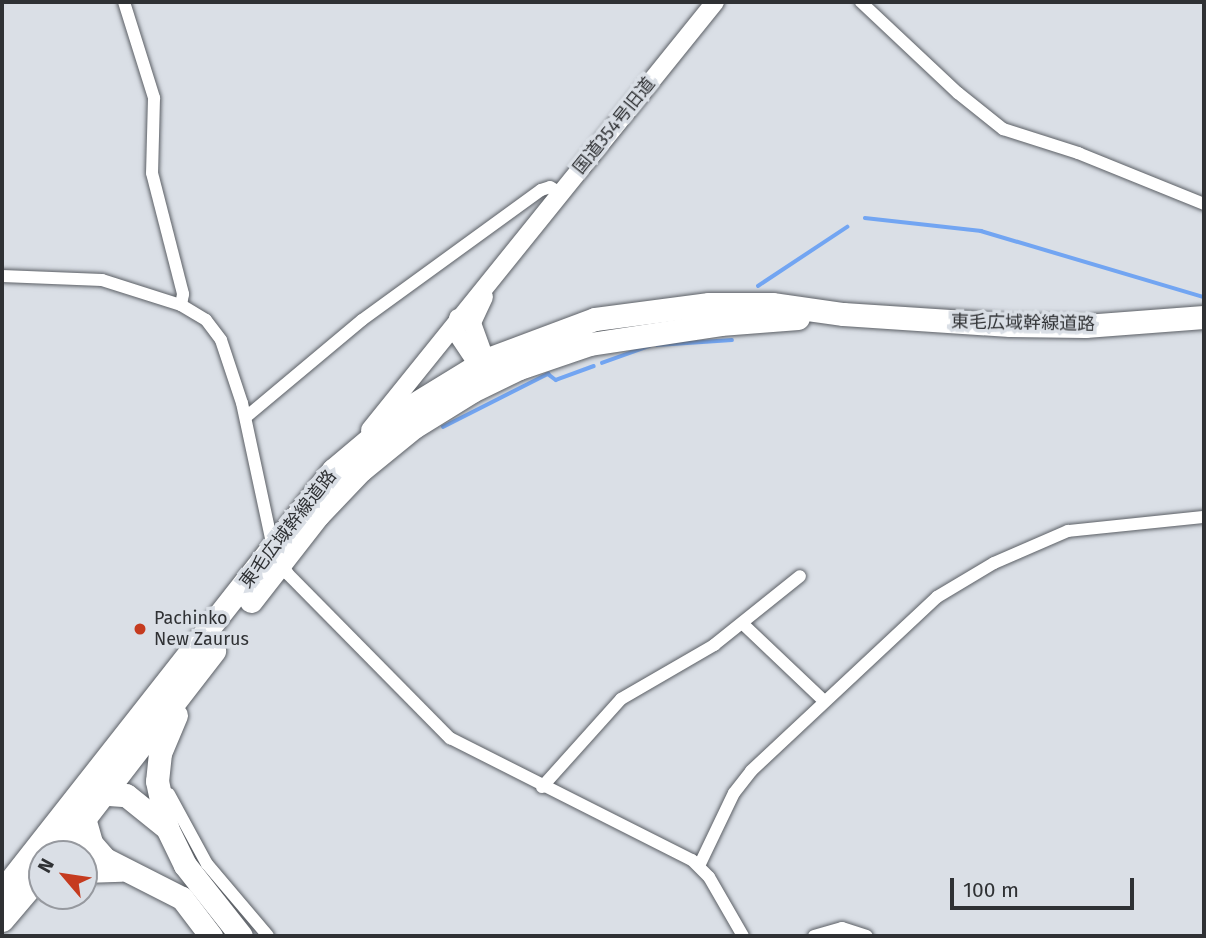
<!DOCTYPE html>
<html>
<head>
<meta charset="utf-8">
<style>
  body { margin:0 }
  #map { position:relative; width:1206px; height:938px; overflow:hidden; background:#dadfe6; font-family:"Fira Sans","Noto Sans JP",sans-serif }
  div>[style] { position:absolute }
  .stream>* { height:3.5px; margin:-1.75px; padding:0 1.75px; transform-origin:1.75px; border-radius:1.75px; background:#72a5f2 }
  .roads { filter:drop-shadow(0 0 2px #5b5f65) drop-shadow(0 0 2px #5b5f65) }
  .street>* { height:12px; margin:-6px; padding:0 6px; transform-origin:6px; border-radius:6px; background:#fff }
  .secondary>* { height:18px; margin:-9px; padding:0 9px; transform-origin:9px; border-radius:9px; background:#fff }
  .highway>* { height:23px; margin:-11.5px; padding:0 11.5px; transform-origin:11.5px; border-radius:11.5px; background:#fff }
  .dots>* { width:19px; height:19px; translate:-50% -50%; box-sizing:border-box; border:4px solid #dadfe6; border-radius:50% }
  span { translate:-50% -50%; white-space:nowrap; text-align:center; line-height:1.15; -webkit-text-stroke:7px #dadfe6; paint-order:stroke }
  .street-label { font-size:18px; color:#2f3134 }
  .poi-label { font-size:18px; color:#2f3134 }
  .left { translate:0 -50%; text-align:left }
  .frame { position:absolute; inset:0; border:4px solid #2f3134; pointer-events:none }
  .north { position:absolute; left:28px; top:840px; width:70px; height:70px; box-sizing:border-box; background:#dadfe6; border:2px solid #96999f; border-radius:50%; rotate:299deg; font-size:19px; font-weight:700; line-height:28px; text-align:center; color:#2f3134 }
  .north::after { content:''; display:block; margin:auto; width:24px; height:32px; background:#c53b1f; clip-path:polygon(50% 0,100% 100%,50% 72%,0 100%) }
  .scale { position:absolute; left:950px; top:878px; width:184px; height:32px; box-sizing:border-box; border:4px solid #2f3134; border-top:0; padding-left:9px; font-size:21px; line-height:24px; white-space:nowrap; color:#2f3134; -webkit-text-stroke:5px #dadfe6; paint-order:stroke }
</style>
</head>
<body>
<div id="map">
  <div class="stream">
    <i style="left:865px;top:218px;width:117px;rotate:6.4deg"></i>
    <i style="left:981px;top:231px;width:233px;rotate:16.5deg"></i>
    <i style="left:758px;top:286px;width:107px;rotate:-33.5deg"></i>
    <i style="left:657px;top:345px;width:75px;rotate:-3.8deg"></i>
    <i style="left:602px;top:363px;width:50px;rotate:-19.9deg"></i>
    <i style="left:443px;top:427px;width:118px;rotate:-26.8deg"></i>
    <i style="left:548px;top:374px;width:10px;rotate:37deg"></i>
    <i style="left:556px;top:380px;width:40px;rotate:-20.2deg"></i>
  </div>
  <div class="roads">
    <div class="street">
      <i style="left:124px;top:2px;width:101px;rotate:72.6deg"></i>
      <i style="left:154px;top:98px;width:75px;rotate:91.5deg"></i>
      <i style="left:152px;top:173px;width:125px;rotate:75.6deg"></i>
      <i style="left:183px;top:294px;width:11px;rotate:100deg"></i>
      <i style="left:861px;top:2px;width:133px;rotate:43.2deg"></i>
      <i style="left:958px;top:93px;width:58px;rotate:38.7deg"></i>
      <i style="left:1003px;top:129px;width:79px;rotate:17.7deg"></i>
      <i style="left:1078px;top:153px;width:136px;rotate:22deg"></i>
      <i style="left:2px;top:276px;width:100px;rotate:2.3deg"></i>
      <i style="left:102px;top:280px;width:83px;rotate:17.6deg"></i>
      <i style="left:181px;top:305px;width:29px;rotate:31deg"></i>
      <i style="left:206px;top:320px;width:25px;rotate:53deg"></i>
      <i style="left:221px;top:340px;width:66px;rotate:71.6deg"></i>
      <i style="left:242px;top:403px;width:147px;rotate:77.9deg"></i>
      <i style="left:273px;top:547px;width:31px;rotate:61deg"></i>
      <i style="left:288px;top:574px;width:231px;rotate:45.4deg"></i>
      <i style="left:450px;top:738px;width:271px;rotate:26.8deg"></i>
      <i style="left:692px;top:860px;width:24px;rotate:45deg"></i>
      <i style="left:709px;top:877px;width:68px;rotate:60deg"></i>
      <i style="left:246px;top:417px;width:151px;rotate:-39.9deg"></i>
      <i style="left:362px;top:320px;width:221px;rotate:-36deg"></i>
      <i style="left:541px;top:190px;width:9px;rotate:-18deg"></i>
      <i style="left:550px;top:187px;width:12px;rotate:31deg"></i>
      <i style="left:743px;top:624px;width:112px;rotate:43.5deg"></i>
      <i style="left:542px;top:787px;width:118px;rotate:-48.1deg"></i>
      <i style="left:621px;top:699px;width:108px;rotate:-30.1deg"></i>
      <i style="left:714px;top:645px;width:110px;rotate:-38.7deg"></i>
      <i style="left:169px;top:794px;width:80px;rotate:61.5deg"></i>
      <i style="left:207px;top:864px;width:94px;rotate:49.7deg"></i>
      <i style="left:699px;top:866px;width:81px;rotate:-64.4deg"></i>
      <i style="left:734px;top:793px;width:28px;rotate:-52deg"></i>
      <i style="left:751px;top:771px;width:255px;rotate:-43.1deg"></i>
      <i style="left:937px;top:597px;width:66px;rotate:-30.8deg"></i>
      <i style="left:994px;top:563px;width:81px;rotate:-23.4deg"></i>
      <i style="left:1068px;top:531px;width:137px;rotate:-5.9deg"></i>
      <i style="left:814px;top:936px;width:29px;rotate:-16deg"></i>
      <i style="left:842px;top:928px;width:26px;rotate:18deg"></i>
    </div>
    <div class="secondary">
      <i style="left:484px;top:297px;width:29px;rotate:115deg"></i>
      <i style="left:472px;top:323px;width:50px;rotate:70.1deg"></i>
      <i style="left:458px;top:318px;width:14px;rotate:98deg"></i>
      <i style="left:456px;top:332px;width:50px;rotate:56.3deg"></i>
      <i style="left:370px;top:430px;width:550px;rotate:-51.13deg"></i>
    </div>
    <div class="highway">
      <i style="left:251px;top:601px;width:109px;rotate:-52.1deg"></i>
      <i style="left:318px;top:515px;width:62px;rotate:-46.3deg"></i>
      <i style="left:361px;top:470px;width:68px;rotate:-39.1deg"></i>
      <i style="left:414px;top:427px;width:68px;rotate:-31.8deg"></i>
      <i style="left:472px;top:391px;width:52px;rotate:-26.1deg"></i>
      <i style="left:519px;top:368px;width:75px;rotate:-18.7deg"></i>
      <i style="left:590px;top:344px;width:132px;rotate:-8.7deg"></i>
      <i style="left:720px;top:324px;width:78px;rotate:-4.4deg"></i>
      <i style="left:176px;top:715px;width:41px;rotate:112.8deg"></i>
      <i style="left:160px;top:753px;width:28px;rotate:96deg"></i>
      <i style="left:157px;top:781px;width:48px;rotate:78deg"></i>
      <i style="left:167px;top:828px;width:41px;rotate:64.1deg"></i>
      <i style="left:185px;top:865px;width:90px;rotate:51.7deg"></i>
      <i style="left:95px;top:793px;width:31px;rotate:4deg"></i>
      <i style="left:126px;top:795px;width:53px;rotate:38.8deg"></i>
      <i style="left:82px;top:811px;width:33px;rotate:74deg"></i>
      <i style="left:91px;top:843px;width:21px;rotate:49deg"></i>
      <i style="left:105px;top:859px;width:86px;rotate:26.9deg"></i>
      <i style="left:182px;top:898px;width:48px;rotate:52.7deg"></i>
      <i style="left:57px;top:854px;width:257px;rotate:-52.3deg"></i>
      <i style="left:84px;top:871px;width:37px;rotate:-2deg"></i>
      <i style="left:2px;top:891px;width:536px;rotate:-51.82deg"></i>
      <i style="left:333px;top:470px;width:92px;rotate:-40.1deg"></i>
      <i style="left:403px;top:411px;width:100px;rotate:-31.5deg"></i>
      <i style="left:488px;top:359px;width:114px;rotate:-20.5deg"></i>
      <i style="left:595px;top:319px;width:115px;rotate:-7.5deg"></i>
      <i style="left:709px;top:304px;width:63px"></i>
      <i style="left:772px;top:304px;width:72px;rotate:8deg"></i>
      <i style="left:843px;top:314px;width:167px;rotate:3.8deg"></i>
      <i style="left:1010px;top:325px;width:75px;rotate:0.8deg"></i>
      <i style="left:1085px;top:326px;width:119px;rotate:-4.3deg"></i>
      <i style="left:2px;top:920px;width:62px;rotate:-49.6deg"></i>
    </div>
  </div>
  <div class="dots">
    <i style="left:140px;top:629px;background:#c53b1f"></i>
  </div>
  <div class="street-label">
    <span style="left:614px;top:126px;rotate:-51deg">国道354号旧道</span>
    <span style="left:1023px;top:323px;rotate:1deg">東毛広域幹線道路</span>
    <span style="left:288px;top:529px;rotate:-52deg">東毛広域幹線道路</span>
  </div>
  <div class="poi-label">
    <span class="left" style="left:154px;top:629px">Pachinko<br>New Zaurus</span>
  </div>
  <div class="frame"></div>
  <div class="north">N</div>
  <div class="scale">100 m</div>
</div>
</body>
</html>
